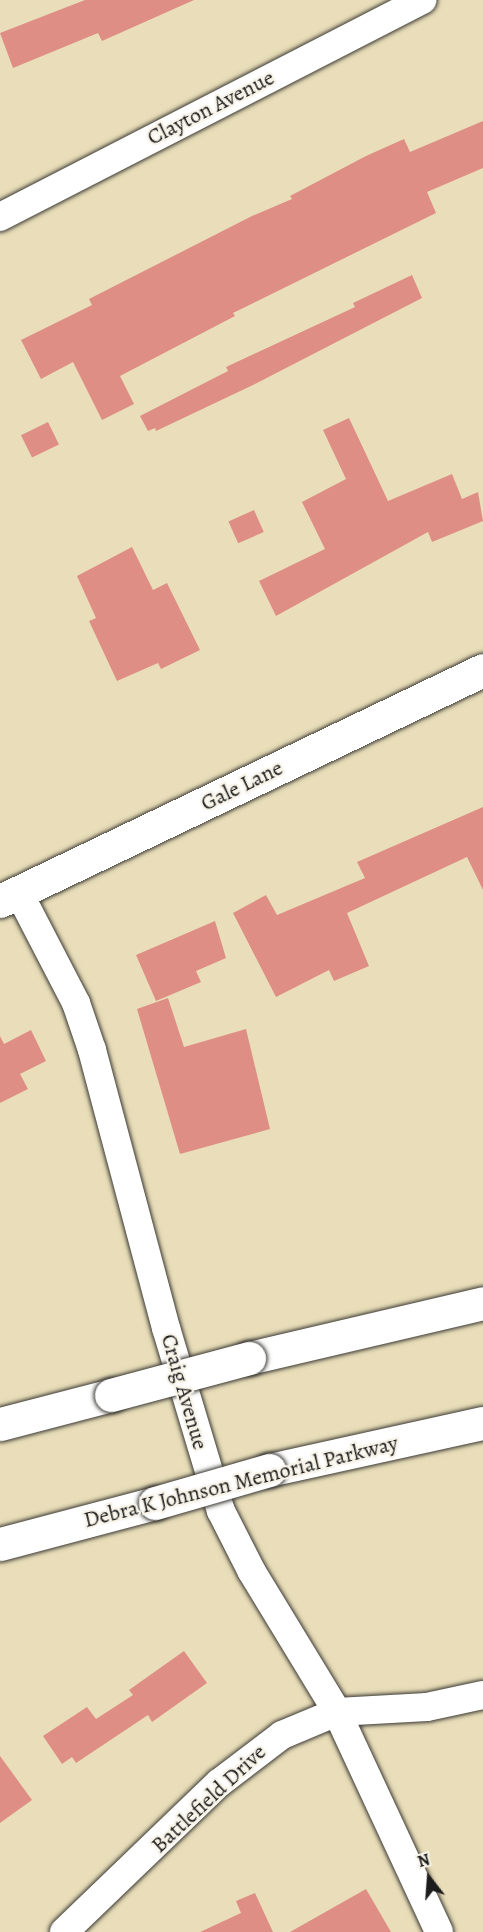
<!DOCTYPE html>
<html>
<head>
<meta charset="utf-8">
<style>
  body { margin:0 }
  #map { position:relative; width:483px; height:1932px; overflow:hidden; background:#e9deb9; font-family:Alegreya,serif }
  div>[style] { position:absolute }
  .building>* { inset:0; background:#df8e86; transform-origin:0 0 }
  .roads { filter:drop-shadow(0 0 2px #3b3934) drop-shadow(0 0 2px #3b3934) }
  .minor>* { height:28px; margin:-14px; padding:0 14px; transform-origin:14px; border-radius:14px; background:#fff }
  .tertiary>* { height:33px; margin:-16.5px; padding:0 16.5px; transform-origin:16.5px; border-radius:16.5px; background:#fff }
  .motorway>* { height:33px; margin:-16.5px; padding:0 16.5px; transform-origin:16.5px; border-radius:16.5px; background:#fff }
  .bridges { filter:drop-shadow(0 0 2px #3b3934) drop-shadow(0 0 2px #3b3934) }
  .motorway-bridge>* { height:33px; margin:-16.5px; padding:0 16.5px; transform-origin:16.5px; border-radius:16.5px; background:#fff }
  span { translate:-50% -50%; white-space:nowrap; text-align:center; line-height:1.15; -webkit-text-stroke:4.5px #f7f3e8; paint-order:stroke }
  .street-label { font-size:22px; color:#1c1c1c }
  .north { position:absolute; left:399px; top:1848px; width:60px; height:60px; -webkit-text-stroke:4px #f7f3e8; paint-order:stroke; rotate:343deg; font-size:16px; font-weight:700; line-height:24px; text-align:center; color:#1c1c1c }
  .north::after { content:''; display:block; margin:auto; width:21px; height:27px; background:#1c1c1c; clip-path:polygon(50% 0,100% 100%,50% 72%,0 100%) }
</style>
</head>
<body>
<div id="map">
  <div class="building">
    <i style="clip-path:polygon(85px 0,194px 0,102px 41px,98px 33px,13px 68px,0 33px)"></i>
    <i style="clip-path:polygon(483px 121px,483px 168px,427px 192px,436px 213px,233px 313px,235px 316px,120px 376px,134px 404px,102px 420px,73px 362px,41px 379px,21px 340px,92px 305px,89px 299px,252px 216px,292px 199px,290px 196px,366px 156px,404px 139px,410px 152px)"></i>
    <i style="clip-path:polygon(412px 275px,422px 298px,253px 385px,156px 431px,155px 428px,148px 431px,140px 416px,228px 371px,226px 367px,355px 307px,353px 303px)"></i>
    <i style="clip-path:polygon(349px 418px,388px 501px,452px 474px,462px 499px,478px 492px,483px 521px,432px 542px,428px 532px,276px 616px,259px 581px,325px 549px,302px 502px,346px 479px,323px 430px)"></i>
    <i style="left:48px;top:422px;width:25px;height:30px;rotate:64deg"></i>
    <i style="left:254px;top:510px;width:24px;height:28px;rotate:66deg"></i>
    <i style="clip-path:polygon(132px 547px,153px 590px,167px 583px,200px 650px,161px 669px,158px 663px,117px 681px,89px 621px,96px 618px,77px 576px)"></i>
    <i style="clip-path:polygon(483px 807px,483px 890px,467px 857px,347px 913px,369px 966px,334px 981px,329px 970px,276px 997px,233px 913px,266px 895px,277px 915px,365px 878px,357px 862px)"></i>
    <i style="clip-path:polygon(215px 921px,226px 958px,196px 971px,201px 982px,156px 1001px,136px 955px)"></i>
    <i style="clip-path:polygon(168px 998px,184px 1047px,246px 1029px,270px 1129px,180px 1154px,137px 1009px)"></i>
    <i style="clip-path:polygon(31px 1030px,46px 1061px,20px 1074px,28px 1089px,0 1103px,0 1036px,4px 1044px)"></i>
    <i style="clip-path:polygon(184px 1651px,207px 1683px,152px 1722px,148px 1715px,76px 1763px,72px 1757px,62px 1764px,43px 1736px,87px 1707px,96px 1719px,133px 1695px,129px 1690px)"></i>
    <i style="clip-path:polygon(0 1756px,32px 1800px,0 1823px)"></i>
    <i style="clip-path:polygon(366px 1889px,391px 1932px,290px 1932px)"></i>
    <i style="clip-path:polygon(255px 1893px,273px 1932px,200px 1932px,241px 1913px,236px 1901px)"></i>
  </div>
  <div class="roads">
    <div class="minor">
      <i style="left:0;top:217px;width:475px;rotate:-27.2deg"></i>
      <i style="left:19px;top:893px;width:124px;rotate:62.6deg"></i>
      <i style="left:76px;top:1003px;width:50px;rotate:71.2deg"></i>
      <i style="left:92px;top:1050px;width:288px;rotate:75.1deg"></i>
      <i style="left:166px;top:1328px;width:191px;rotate:73.3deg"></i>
      <i style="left:221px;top:1511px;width:68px;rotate:63.1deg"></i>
      <i style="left:252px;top:1572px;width:164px;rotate:58.7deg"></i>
      <i style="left:337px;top:1712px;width:242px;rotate:65.1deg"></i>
      <i style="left:64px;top:1932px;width:215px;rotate:-43.9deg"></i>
      <i style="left:219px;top:1783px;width:79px;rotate:-37.3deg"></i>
      <i style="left:282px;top:1735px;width:60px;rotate:-22.7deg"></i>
      <i style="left:337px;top:1712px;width:90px;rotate:-3.2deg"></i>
      <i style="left:427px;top:1707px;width:57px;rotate:-12.1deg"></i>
    </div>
    <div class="tertiary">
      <i style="left:0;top:901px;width:535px;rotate:-25.56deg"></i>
    </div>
    <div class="motorway">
      <i style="left:249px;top:1358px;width:240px;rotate:-13.2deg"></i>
      <i style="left:0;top:1424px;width:115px;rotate:-14.6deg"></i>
      <i style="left:269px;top:1470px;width:219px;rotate:-12.4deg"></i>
      <i style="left:0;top:1544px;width:160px;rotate:-14.8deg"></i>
    </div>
  </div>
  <div class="bridges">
    <div class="motorway-bridge">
      <i style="left:111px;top:1395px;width:143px;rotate:-15deg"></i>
      <i style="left:155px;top:1503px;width:119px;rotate:-16.1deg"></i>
    </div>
  </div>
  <div class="street-label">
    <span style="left:211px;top:108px;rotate:-27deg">Clayton Avenue</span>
    <span style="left:242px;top:786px;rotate:-26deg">Gale Lane</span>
    <span style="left:184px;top:1392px;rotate:74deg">Craig Avenue</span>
    <span style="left:241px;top:1482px;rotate:-14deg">Debra K Johnson Memorial Parkway</span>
    <span style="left:209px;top:1799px;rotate:-43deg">Battlefield Drive</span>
  </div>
  <div class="north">N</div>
</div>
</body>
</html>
